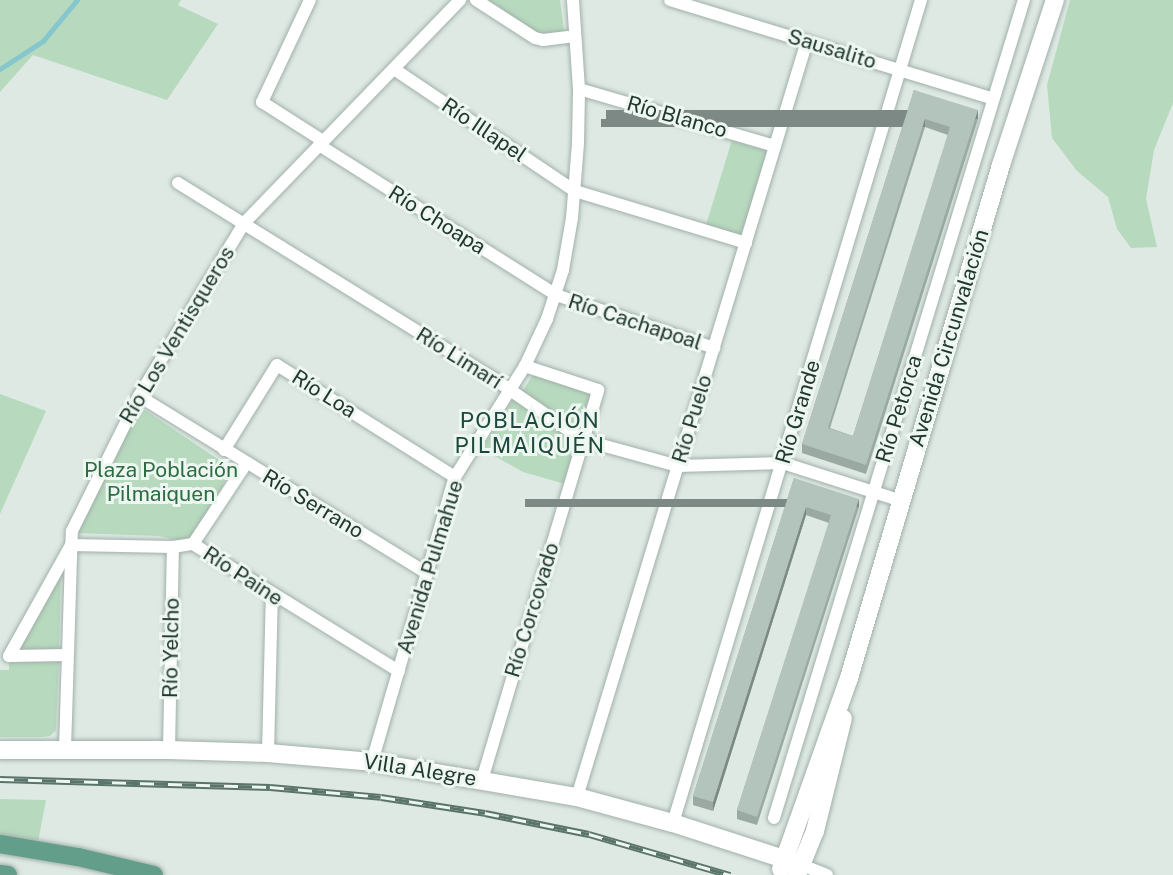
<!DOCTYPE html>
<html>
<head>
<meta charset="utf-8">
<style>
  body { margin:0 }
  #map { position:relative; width:1173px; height:875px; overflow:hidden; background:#dee9e3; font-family:"Public Sans",sans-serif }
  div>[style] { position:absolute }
  .green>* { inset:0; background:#b7dabe; transform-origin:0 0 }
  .stream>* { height:4.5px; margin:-2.25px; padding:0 2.25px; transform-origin:2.25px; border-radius:2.25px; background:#86c7ce }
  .roads { filter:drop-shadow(0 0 2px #a1b0aa) drop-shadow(0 0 2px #a1b0aa) }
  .minor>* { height:12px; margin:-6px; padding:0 6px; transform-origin:6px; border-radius:6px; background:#fff }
  .secondary>* { height:18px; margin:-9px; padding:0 9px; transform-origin:9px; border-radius:9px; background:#fff }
  .primary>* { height:18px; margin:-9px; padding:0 9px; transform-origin:9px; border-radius:9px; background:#639e8b }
  .rail>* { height:7px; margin-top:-3.5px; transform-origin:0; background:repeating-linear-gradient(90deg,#eef6f1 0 14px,#5a746b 0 28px); box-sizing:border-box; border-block:2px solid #5a746b }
  .wall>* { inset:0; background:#9aa9a2 }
  .shaded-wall>* { inset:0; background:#7d8984; transform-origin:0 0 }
  .building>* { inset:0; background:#b3c4bc }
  span { translate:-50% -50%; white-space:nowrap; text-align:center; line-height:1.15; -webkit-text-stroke:6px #eef6f1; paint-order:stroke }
  .street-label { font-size:21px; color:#203830 }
  .park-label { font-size:21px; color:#2c6d41 }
  .neighbourhood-label { font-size:22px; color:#1d493c; letter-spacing:1.5px }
</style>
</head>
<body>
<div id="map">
  <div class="green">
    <i style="clip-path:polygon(0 0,181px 0,178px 5px,218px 24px,167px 100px,33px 55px,0 92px)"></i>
    <i style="clip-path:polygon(482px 0,560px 0,564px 31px,540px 34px)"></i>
    <i style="clip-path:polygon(1070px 0,1173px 0,1173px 103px,1154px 150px,1146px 199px,1157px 247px,1131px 248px,1117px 229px,1108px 197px,1077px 171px,1052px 138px,1047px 85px)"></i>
    <i style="left:732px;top:140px;width:39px;height:89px;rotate:17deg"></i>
    <i style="clip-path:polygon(534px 373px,593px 391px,580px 430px,522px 392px)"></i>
    <i style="clip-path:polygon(0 394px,46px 411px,0 514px)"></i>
    <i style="clip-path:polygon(514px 398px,578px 441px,565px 484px,523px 472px,482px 449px)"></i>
    <i style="clip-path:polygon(145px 410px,228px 466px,229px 473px,193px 544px,159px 536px,77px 533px,137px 413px)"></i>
    <i style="clip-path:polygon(61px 567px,59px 651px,13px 653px)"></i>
    <i style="clip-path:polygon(59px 659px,56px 730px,50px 736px,43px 737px,0 737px,0 670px,9px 670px,9px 661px)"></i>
    <i style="clip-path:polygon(0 799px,46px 800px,38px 842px,0 837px)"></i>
  </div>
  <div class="stream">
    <i style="left:0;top:69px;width:51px;rotate:-33.1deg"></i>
    <i style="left:43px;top:41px;width:53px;rotate:-50.3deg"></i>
  </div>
  <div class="roads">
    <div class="minor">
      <i style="left:310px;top:0;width:113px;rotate:115.2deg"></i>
      <i style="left:262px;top:102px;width:72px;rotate:32.6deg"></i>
      <i style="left:476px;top:0;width:70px;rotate:32.8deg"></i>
      <i style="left:535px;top:38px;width:8px;rotate:14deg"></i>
      <i style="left:543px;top:40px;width:32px;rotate:-7deg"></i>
      <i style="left:670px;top:0;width:338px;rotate:17deg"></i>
      <i style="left:394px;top:69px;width:218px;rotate:34deg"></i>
      <i style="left:575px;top:191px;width:179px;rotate:16.9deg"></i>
      <i style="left:579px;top:89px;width:204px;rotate:16.2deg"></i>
      <i style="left:319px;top:145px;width:280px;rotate:32.3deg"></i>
      <i style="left:556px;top:295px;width:167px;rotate:18.5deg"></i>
      <i style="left:178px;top:183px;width:379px;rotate:31.8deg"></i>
      <i style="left:500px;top:383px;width:101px;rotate:34.5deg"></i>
      <i style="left:583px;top:440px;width:98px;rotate:15.3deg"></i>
      <i style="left:678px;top:466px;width:105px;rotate:-1.6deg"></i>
      <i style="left:783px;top:463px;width:122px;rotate:17.7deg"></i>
      <i style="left:139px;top:396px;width:338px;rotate:31.6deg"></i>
      <i style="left:224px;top:450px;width:100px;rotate:-58.1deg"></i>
      <i style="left:277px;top:365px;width:210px;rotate:32.2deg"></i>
      <i style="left:193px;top:544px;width:96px;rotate:-56.5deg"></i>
      <i style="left:67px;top:655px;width:58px;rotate:179deg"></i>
      <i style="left:9px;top:656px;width:127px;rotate:-60.8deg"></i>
      <i style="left:71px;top:545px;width:102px;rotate:1.1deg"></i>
      <i style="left:173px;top:547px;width:20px;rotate:-9deg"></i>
      <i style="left:193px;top:544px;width:242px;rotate:31.7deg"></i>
      <i style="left:65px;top:749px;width:218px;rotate:-88.2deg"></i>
      <i style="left:72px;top:531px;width:151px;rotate:-63.6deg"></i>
      <i style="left:139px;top:396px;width:204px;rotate:-58.7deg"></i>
      <i style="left:245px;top:222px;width:309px;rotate:-45.9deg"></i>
      <i style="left:169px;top:750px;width:203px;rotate:-88.9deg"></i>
      <i style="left:268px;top:753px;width:159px;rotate:-88.6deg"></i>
      <i style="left:372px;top:762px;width:297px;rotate:-73.8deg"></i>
      <i style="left:455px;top:477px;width:131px;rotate:-57.8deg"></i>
      <i style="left:525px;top:366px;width:52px;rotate:-64.9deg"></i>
      <i style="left:547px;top:319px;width:52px;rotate:-71.9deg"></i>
      <i style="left:563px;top:270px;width:53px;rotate:-80.2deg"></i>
      <i style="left:572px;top:218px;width:75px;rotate:-85.4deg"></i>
      <i style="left:578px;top:143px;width:54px;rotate:-88.9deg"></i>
      <i style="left:579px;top:89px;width:89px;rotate:-93.9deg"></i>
      <i style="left:482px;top:780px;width:407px;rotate:-73.4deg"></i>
      <i style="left:598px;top:390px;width:77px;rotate:-161.8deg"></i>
      <i style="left:577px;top:797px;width:790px;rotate:-73.08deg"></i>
      <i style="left:774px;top:818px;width:855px;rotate:-73.01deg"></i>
      <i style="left:673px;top:823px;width:860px;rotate:-73.23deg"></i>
      <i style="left:802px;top:865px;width:27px;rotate:22deg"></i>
    </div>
    <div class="secondary">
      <i style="left:0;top:750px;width:169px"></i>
      <i style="left:169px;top:750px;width:99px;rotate:1.7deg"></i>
      <i style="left:268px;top:753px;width:104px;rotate:4.9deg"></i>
      <i style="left:372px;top:762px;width:208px;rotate:9.7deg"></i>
      <i style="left:577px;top:797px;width:99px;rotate:15.2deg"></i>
      <i style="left:673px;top:823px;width:136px;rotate:18deg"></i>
      <i style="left:781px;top:869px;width:203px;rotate:-70.4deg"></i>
      <i style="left:849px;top:678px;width:535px;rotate:-73.5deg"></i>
      <i style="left:1001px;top:165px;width:174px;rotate:-71.9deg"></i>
      <i style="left:797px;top:875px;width:48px;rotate:-67.8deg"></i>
      <i style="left:815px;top:831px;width:116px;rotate:-76.1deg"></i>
    </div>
    <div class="primary">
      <i style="left:0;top:844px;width:79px;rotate:9.5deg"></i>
      <i style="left:78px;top:857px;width:78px;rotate:13.3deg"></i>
      <i style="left:0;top:874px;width:8px;rotate:7deg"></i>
    </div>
  </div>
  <div class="rail">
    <i style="left:0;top:779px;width:270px;rotate:1.7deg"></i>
    <i style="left:270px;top:787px;width:111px;rotate:5.1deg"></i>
    <i style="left:381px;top:797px;width:105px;rotate:8.7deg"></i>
    <i style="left:485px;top:813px;width:106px;rotate:11.4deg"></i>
    <i style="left:589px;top:834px;width:147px;rotate:16.2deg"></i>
  </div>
  <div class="wall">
    <i style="clip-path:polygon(evenodd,914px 90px,978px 119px,866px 474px,802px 453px,802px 444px,914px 90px,925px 127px,948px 135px,853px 436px,830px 428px,925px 127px)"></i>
    <i style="clip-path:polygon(794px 478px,859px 507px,757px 825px,737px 819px,737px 810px,829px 523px,806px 515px,713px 811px,693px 805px,693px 796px)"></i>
  </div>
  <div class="shaded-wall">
    <i style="left:978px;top:110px;width:9px;height:372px;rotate:90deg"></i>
    <i style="left:925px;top:119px;width:8px;height:324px;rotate:90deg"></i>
    <i style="left:859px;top:499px;width:8px;height:334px;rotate:90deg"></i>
    <i style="clip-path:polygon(806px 507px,806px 515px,713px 811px,713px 802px)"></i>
  </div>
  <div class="building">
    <i style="clip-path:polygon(evenodd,914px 90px,978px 110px,866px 465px,802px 444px,914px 90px,925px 119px,950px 127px,853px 436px,828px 428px,925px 119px)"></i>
    <i style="clip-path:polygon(794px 478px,859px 499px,757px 817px,737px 810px,831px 515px,806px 507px,713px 802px,693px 796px)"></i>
  </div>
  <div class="street-label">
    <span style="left:832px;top:49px;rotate:17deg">Sausalito</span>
    <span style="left:677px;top:117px;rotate:16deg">Río Blanco</span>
    <span style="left:484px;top:130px;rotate:34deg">Río Illapel</span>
    <span style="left:437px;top:220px;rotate:32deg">Río Choapa</span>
    <span style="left:635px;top:322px;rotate:18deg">Río Cachapoal</span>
    <span style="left:177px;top:335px;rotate:-59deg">Río Los Ventisqueros</span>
    <span style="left:949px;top:338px;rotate:-73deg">Avenida Circunvalación</span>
    <span style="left:459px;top:358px;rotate:32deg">Río Limarí</span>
    <span style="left:324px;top:394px;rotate:32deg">Río Loa</span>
    <span style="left:899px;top:409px;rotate:-73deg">Río Petorca</span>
    <span style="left:798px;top:412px;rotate:-73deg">Río Grande</span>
    <span style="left:692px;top:419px;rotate:-73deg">Río Puelo</span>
    <span style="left:313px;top:504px;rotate:31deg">Río Serrano</span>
    <span style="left:430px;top:567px;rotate:-73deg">Avenida Pulmahue</span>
    <span style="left:243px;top:576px;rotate:33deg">Río Paine</span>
    <span style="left:532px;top:610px;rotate:-73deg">Río Corcovado</span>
    <span style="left:171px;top:648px;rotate:-89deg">Río Yelcho</span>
    <span style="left:420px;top:770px;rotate:9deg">Villa Alegre</span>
  </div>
  <div class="park-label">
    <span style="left:161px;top:482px">Plaza Población<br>Pilmaiquen</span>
  </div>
  <div class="neighbourhood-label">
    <span style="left:530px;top:433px">POBLACIÓN<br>PILMAIQUÉN</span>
  </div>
</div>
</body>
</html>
